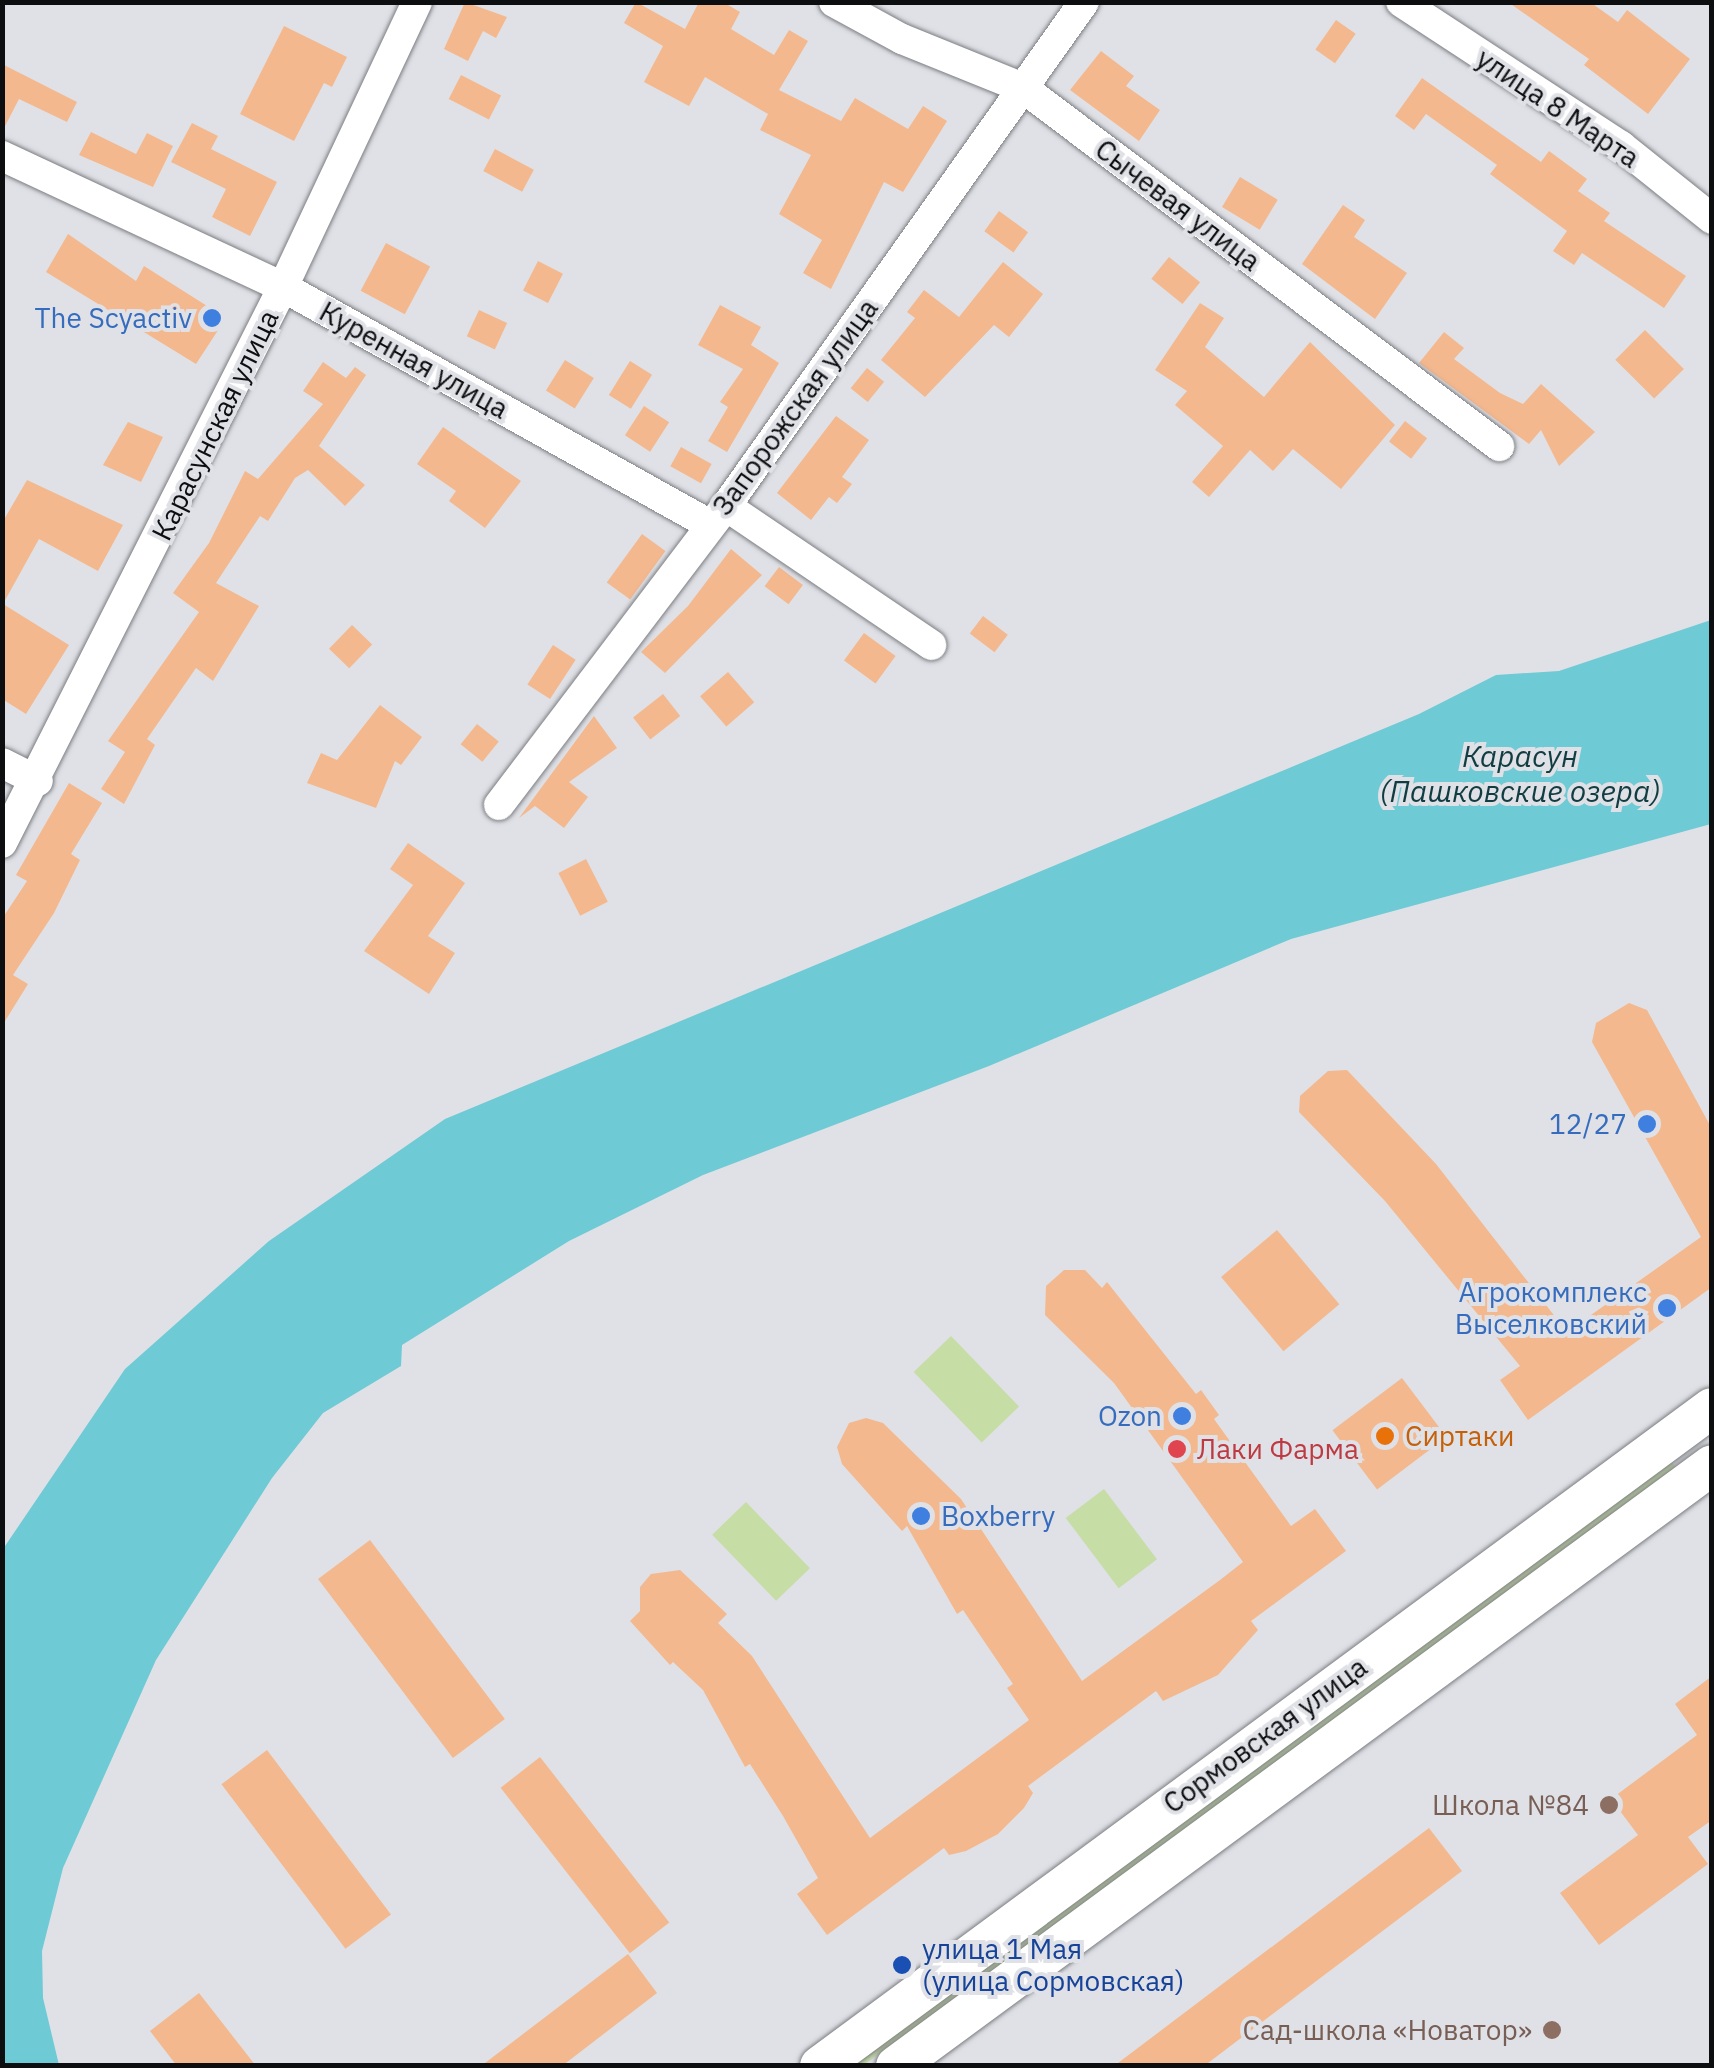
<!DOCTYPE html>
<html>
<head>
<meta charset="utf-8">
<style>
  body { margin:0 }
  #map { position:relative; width:1714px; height:2068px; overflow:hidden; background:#dfe1e6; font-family:"IBM Plex Sans",sans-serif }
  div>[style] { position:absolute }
  .green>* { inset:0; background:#c6dda6; transform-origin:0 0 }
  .water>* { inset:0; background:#6ecad4 }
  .building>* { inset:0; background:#f4b88e; transform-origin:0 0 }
  .roads { filter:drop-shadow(0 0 2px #7b7d81) drop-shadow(0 0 2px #7b7d81) }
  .minor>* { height:30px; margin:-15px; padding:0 15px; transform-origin:15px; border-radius:15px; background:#fff }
  .major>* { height:40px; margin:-20px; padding:0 20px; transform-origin:20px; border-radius:20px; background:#fff }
  .dots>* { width:28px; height:28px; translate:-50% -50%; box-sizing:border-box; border:5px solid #dfe1e6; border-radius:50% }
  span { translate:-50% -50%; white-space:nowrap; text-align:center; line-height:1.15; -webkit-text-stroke:8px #dfe1e6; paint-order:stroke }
  .street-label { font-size:28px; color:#0d0e10 }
  .shop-label { font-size:28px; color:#366cbe }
  .right { translate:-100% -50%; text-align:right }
  .left { translate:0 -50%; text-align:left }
  .food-label { font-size:28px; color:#c56008 }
  .health-label { font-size:28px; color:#be3a42 }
  .education-label { font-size:28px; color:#785e54 }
  .transit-label { font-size:28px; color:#164399 }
  .water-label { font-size:30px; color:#113d42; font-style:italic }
  .frame { position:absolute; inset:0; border:5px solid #0d0e10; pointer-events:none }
</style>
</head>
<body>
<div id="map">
  <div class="green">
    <i style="left:951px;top:1336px;width:98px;height:52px;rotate:46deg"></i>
    <i style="clip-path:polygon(1669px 1458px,1675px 1466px,1670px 1473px,864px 2065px,845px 2066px)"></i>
    <i style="left:1104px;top:1489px;width:88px;height:48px;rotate:53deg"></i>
    <i style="left:746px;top:1502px;width:92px;height:47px;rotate:46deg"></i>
  </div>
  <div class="water">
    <i style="clip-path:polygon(1711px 620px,1711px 824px,1291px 939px,989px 1066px,703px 1175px,569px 1241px,402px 1345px,401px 1366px,323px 1413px,272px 1478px,156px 1660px,63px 1868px,42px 1951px,43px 1998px,59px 2065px,3px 2065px,3px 1549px,125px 1369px,269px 1241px,445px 1119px,1419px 714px,1496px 675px,1559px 671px)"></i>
  </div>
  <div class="building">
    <i style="clip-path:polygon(465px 2px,507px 17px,496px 38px,483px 31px,468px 61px,444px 49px)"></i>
    <i style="clip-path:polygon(636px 2px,685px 29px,699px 2px,723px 2px,740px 12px,731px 29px,774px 55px,789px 30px,808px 41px,779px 90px,841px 121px,855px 98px,908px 129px,923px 106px,947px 121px,903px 192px,884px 182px,831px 289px,803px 273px,822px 240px,779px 214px,811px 155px,760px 130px,768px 114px,705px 77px,689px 106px,644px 82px,663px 46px,624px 23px)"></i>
    <i style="clip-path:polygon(1508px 2px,1590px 2px,1618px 22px,1627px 10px,1690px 59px,1648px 114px,1584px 65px,1589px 59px)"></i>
    <i style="left:1336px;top:20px;width:24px;height:36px;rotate:35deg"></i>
    <i style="clip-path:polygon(284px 26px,347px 57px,332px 87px,324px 83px,294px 141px,240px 114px)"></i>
    <i style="clip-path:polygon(1101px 51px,1134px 76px,1126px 86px,1160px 110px,1139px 141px,1070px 90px)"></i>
    <i style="clip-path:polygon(2px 64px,77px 102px,67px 122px,19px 99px,2px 132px)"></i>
    <i style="left:461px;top:75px;width:45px;height:27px;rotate:27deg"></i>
    <i style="clip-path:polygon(1422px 78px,1541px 162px,1549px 151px,1587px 179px,1578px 191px,1610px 213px,1604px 221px,1686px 276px,1664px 308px,1582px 253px,1574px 265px,1553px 251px,1567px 231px,1490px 174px,1497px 165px,1426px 114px,1414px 130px,1395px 116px)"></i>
    <i style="clip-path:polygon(192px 123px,218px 136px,211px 149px,277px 182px,250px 236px,212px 217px,226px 189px,171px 162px)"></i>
    <i style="clip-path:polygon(91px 132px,136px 154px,147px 133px,173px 146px,153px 187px,79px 155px)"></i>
    <i style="left:495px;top:149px;width:44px;height:25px;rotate:28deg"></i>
    <i style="left:1240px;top:177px;width:44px;height:35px;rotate:31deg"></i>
    <i style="clip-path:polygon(1343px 205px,1365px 220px,1354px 237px,1407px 273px,1375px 319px,1302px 264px)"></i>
    <i style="left:999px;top:211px;width:36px;height:25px;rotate:36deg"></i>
    <i style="clip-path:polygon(68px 234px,136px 281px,144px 266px,226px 318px,196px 364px,46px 272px)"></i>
    <i style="left:386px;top:243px;width:50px;height:54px;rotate:28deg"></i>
    <i style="left:1169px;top:257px;width:40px;height:28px;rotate:39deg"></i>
    <i style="left:538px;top:261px;width:28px;height:33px;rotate:27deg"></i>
    <i style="clip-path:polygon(1003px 262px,1043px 294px,1009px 337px,994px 325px,925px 397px,881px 360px,915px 318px,907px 312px,924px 290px,959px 317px)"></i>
    <i style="clip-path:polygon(1200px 303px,1224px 318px,1205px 347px,1264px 397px,1310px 342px,1395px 425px,1341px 489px,1293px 449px,1273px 471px,1250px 450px,1209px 497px,1192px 482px,1223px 446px,1175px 405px,1187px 391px,1155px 370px)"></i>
    <i style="clip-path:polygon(720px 305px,761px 327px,751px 345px,779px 363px,727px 452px,708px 441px,728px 407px,720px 402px,743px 369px,698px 345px)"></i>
    <i style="left:479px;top:310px;width:31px;height:29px;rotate:25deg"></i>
    <i style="left:1645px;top:330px;width:55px;height:42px;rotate:45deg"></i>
    <i style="clip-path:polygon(1444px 332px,1464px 348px,1454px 359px,1500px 393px,1523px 404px,1541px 384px,1595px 432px,1559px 466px,1541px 430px,1529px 444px,1419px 363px)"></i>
    <i style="left:565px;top:360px;width:34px;height:36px;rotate:32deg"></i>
    <i style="left:630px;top:361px;width:26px;height:40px;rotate:32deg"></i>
    <i style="clip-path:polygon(323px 362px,346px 378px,355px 367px,366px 375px,319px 446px,365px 485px,345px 506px,308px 470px,295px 478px,268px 521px,260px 516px,216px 583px,259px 606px,213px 681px,196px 668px,147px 739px,155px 745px,124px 804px,101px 789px,125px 752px,108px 741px,199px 612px,173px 593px,209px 543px,245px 471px,258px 479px,323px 404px,303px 391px)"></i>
    <i style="left:867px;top:368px;width:22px;height:26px;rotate:39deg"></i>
    <i style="left:644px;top:406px;width:30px;height:35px;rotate:33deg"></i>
    <i style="clip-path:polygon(836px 416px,869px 440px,842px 477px,852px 484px,837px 503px,829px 497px,811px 520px,777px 493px)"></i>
    <i style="left:1405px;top:421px;width:28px;height:26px;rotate:38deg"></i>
    <i style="clip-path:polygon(128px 422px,163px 437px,141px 482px,103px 465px)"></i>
    <i style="clip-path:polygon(443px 427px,521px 481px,485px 528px,449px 501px,456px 491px,417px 464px)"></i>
    <i style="left:681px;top:447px;width:35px;height:22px;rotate:29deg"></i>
    <i style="clip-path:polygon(27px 480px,123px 525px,98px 571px,39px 539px,3px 604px,69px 645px,26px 714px,2px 699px,2px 523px)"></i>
    <i style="left:642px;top:534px;width:29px;height:60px;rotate:36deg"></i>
    <i style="clip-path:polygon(731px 549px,762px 575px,665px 673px,641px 652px,688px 606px)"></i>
    <i style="left:779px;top:567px;width:30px;height:24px;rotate:37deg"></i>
    <i style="left:983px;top:616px;width:31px;height:22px;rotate:37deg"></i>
    <i style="left:352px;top:625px;width:28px;height:33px;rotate:44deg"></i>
    <i style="left:864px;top:633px;width:39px;height:34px;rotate:36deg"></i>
    <i style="left:553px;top:645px;width:27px;height:47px;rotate:33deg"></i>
    <i style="left:728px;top:672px;width:40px;height:37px;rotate:49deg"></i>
    <i style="left:663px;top:694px;width:28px;height:38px;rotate:52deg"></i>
    <i style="clip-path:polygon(380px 705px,422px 737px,401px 765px,395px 761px,376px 808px,307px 783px,321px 753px,337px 760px)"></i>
    <i style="clip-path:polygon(594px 716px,617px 748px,569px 782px,588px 797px,564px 828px,535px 806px,519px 818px)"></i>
    <i style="left:477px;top:724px;width:28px;height:26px;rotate:39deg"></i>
    <i style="clip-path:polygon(69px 783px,102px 803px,71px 854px,80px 860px,54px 913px,13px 975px,28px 984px,2px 1026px,2px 919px,27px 881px,16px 875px)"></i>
    <i style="clip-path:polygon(408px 843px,465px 883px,428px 936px,455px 953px,429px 994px,364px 951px,413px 885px,390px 869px)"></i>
    <i style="left:586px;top:859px;width:48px;height:31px;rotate:63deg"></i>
    <i style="clip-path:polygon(1629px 1003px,1647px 1010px,1712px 1129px,1712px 1287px,1528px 1420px,1500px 1380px,1520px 1366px,1385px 1201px,1299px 1112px,1300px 1096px,1328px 1071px,1347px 1070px,1436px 1164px,1567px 1332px,1701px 1237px,1592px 1042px,1596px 1023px)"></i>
    <i style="left:1277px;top:1230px;width:97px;height:73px;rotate:50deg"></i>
    <i style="clip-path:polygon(1064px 1270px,1085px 1270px,1102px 1288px,1107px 1282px,1196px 1394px,1201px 1390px,1219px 1415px,1214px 1419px,1291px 1526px,1315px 1509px,1346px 1551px,1251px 1621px,1258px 1630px,1218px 1675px,1163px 1701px,1156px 1691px,1028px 1786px,1033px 1793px,1024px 1808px,998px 1834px,966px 1851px,949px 1855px,944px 1848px,827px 1935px,797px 1894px,818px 1878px,783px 1816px,750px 1764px,745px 1767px,703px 1690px,673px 1662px,670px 1665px,630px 1621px,640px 1611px,640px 1587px,651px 1574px,680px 1570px,727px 1614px,718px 1623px,752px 1656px,870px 1838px,1029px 1720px,1007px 1688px,1013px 1684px,963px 1610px,957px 1614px,907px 1526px,902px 1531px,842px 1464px,837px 1447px,849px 1423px,866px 1418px,883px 1423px,961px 1499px,1082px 1681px,1220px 1580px,1243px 1562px,1114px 1383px,1045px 1315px,1046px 1286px)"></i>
    <i style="left:1402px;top:1378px;width:74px;height:87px;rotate:53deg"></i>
    <i style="left:370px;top:1540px;width:224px;height:65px;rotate:53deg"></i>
    <i style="clip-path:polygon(1712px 1676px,1712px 1820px,1688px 1837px,1708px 1864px,1599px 1945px,1560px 1893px,1638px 1835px,1611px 1799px,1697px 1735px,1675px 1704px)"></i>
    <i style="left:267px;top:1750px;width:206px;height:57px;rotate:53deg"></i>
    <i style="left:540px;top:1757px;width:210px;height:50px;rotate:52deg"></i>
    <i style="clip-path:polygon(1429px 1828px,1462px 1871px,1204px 2066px,1114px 2066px)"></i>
    <i style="clip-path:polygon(628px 1954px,657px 1993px,562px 2066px,481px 2066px)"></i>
    <i style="clip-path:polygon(199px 1993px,256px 2066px,177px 2066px,150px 2031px)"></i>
  </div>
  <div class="roads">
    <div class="minor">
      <i style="left:834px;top:2px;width:77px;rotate:28.6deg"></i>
      <i style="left:902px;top:39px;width:131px;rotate:22deg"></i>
      <i style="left:1023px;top:88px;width:596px;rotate:36.95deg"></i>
      <i style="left:1401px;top:2px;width:263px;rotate:33.2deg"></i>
      <i style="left:1621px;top:146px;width:117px;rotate:38.7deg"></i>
      <i style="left:2px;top:156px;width:310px;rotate:25deg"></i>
      <i style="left:283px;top:287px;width:489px;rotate:29.1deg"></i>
      <i style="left:726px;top:506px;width:248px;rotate:34.1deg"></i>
      <i style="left:2px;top:763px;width:40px;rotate:26.6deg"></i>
      <i style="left:499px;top:805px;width:375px;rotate:-52.8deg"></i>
      <i style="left:726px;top:506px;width:618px;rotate:-54.61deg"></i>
      <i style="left:2px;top:843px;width:623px;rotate:-63.19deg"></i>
      <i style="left:283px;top:287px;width:315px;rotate:-64.8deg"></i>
    </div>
    <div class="major">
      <i style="left:820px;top:2066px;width:1108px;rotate:-36.42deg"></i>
      <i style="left:896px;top:2066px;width:1013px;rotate:-36.37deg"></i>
    </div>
  </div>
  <div class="dots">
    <i style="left:212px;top:318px;background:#3f7fe0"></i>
    <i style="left:1647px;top:1124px;background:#3f7fe0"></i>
    <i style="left:1667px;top:1308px;background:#3f7fe0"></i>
    <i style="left:1182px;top:1416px;background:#3f7fe0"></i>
    <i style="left:1385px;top:1436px;background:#e8710a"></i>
    <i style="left:1177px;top:1449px;background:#e0444e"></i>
    <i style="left:921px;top:1516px;background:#3f7fe0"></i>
    <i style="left:1609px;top:1805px;background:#8d6e63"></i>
    <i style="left:902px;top:1965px;background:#1a4fb4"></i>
    <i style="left:1552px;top:2030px;background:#8d6e63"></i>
  </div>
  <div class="street-label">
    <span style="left:1558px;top:108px;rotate:34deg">улица 8 Марта</span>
    <span style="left:1178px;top:205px;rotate:37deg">Сычевая улица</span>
    <span style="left:414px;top:360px;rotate:29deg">Куренная улица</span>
    <span style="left:795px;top:407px;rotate:-54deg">Запорожская улица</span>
    <span style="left:215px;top:425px;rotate:-64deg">Карасунская улица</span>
    <span style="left:1265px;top:1735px;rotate:-36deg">Сормовская улица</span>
  </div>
  <div class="shop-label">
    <span class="right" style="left:192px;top:318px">The Scyactiv</span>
    <span class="right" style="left:1627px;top:1124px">12/27</span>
    <span class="right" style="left:1647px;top:1308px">Агрокомплекс<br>Выселковский</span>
    <span class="right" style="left:1162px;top:1416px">Ozon</span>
    <span class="left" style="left:941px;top:1516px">Boxberry</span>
  </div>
  <div class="food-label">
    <span class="left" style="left:1405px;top:1436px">Сиртаки</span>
  </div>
  <div class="health-label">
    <span class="left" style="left:1197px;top:1449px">Лаки Фарма</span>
  </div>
  <div class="education-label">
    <span class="right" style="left:1589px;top:1805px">Школа №84</span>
    <span class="right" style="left:1532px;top:2030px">Сад-школа «Новатор»</span>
  </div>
  <div class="transit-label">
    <span class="left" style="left:922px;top:1965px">улица 1 Мая<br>(улица Сормовская)</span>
  </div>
  <div class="water-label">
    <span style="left:1520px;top:773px">Карасун<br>(Пашковские озера)</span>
  </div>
  <div class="frame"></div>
</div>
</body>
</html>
